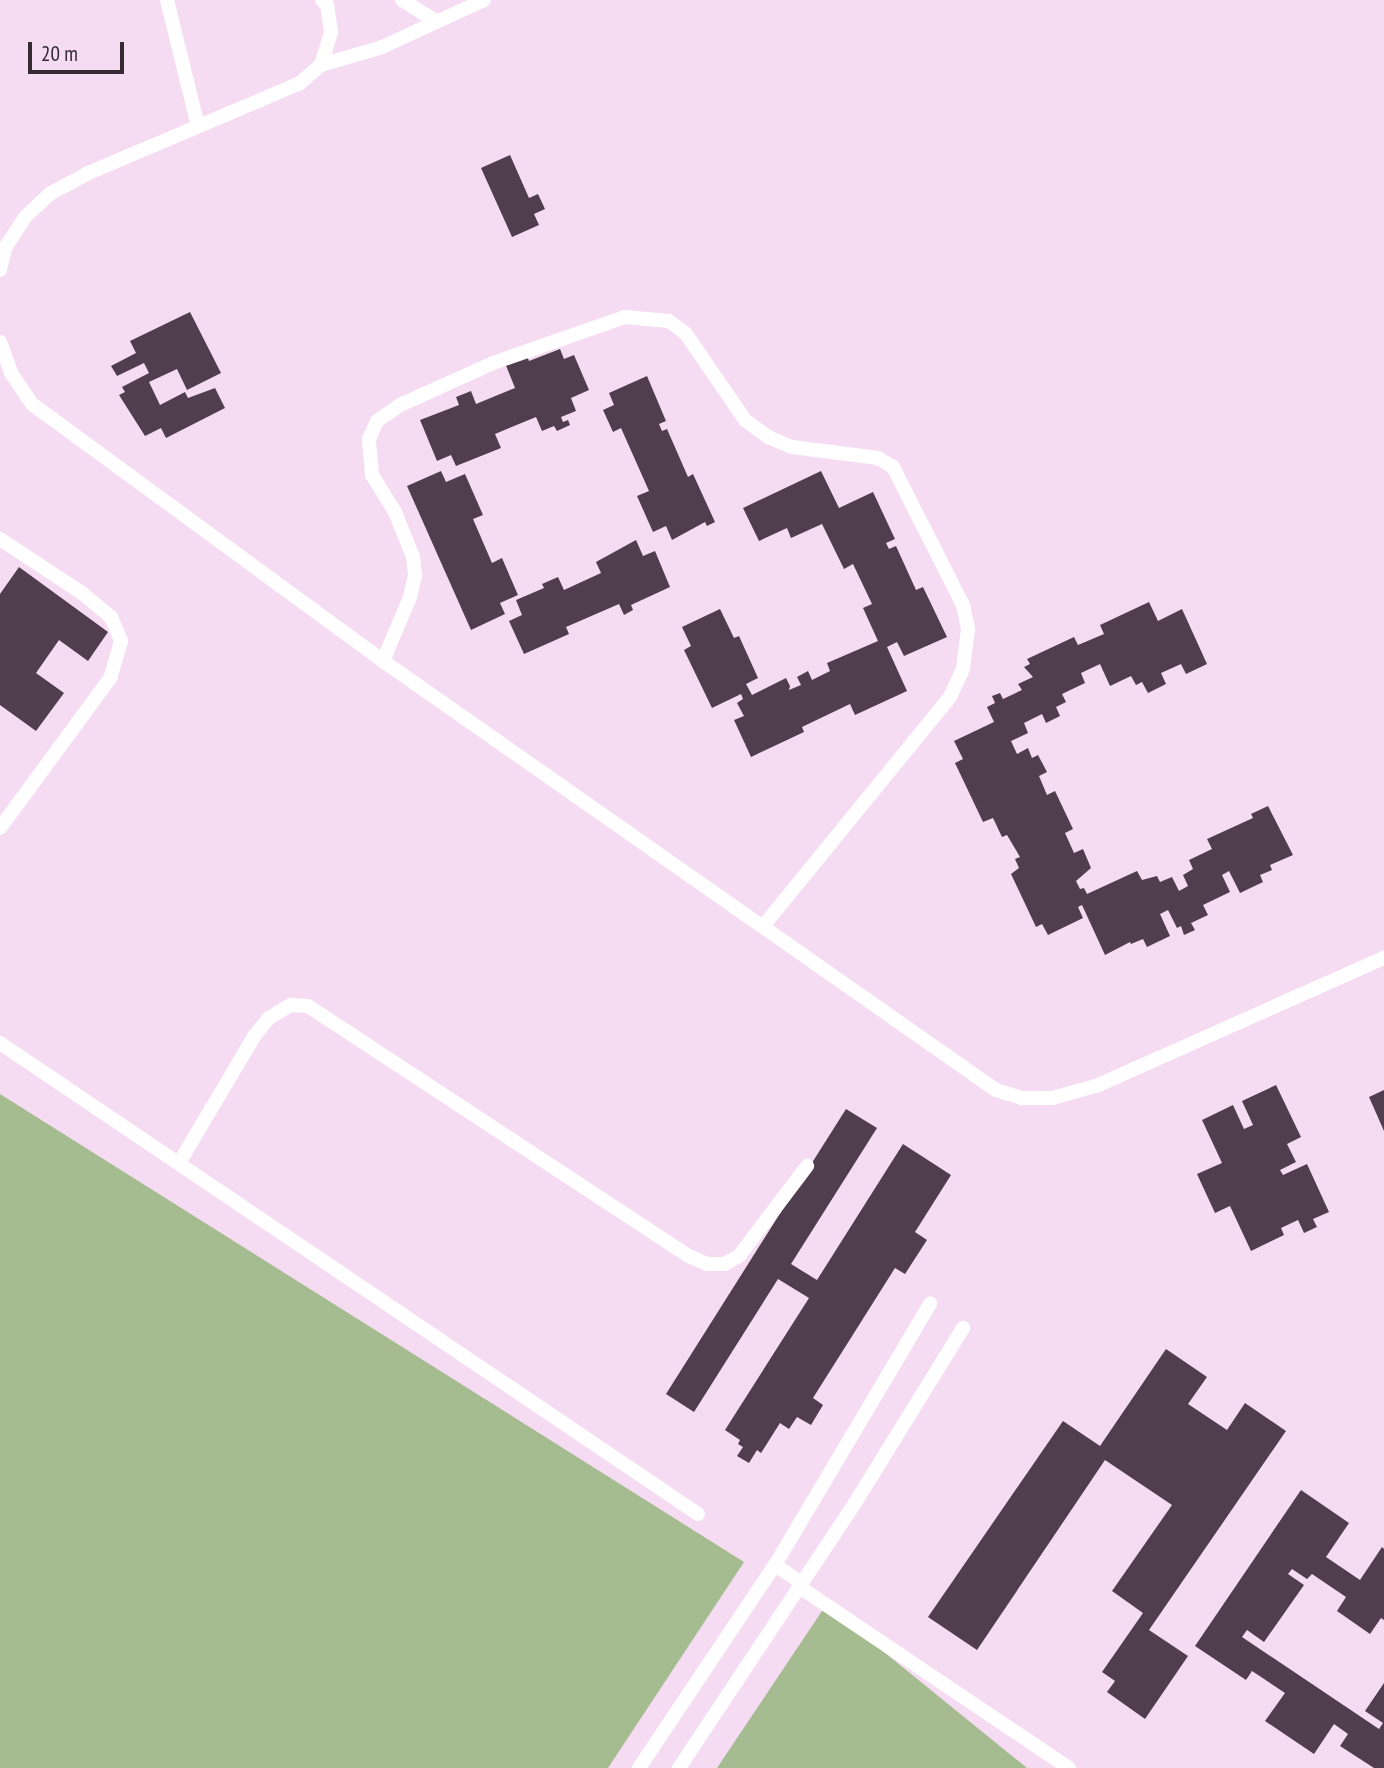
<!DOCTYPE html>
<html>
<head>
<meta charset="utf-8">
<style>
  body { margin:0 }
  #map { position:relative; width:1384px; height:1768px; overflow:hidden; background:#f5dcf2; font-family:"PT Sans Narrow",sans-serif }
  div>[style] { position:absolute }
  .green>* { inset:0; background:#a5bc91 }
  .building>* { inset:0; background:#503d4e }
  .lane>* { height:14px; margin:-7px; padding:0 7px; transform-origin:7px; border-radius:7px; background:#fff }
  span { translate:-50% -50%; white-space:nowrap; text-align:center; line-height:1.15; -webkit-text-stroke:7px #f5dcf2; paint-order:stroke }
  .scale { position:absolute; left:28px; top:42px; width:96px; height:32px; box-sizing:border-box; border:4px solid #352b34; border-top:0; padding-left:9px; font-size:21px; line-height:24px; white-space:nowrap; color:#352b34; -webkit-text-stroke:5px #f5dcf2; paint-order:stroke }
</style>
</head>
<body>
<div id="map">
  <div class="green">
    <i style="clip-path:polygon(0 1094px,744px 1562px,608px 1768px,0 1768px)"></i>
    <i style="clip-path:polygon(826px 1605px,1027px 1768px,717px 1768px)"></i>
  </div>
  <div class="building">
    <i style="clip-path:polygon(510px 155px,529px 198px,538px 194px,545px 209px,534px 214px,539px 225px,512px 237px,481px 168px)"></i>
    <i style="clip-path:polygon(190px 312px,221px 373px,187px 390px,177px 369px,149px 382px,160px 405px,185px 392px,188px 398px,215px 388px,225px 408px,166px 438px,161px 428px,145px 436px,119px 395px,125px 392px,122px 387px,149px 373px,144px 363px,117px 376px,111px 366px,136px 353px,130px 341px)"></i>
    <i style="clip-path:polygon(560px 349px,564px 359px,574px 355px,589px 390px,571px 398px,576px 411px,561px 417px,563px 422px,568px 420px,570px 425px,557px 431px,554px 426px,542px 431px,536px 417px,495px 434px,501px 448px,456px 466px,451px 455px,437px 461px,420px 420px,459px 405px,456px 397px,471px 391px,476px 404px,515px 388px,505px 363px,526px 354px,529px 361px)"></i>
    <i style="clip-path:polygon(647px 376px,666px 421px,659px 424px,662px 431px,667px 429px,688px 477px,693px 474px,715px 522px,707px 526px,705px 522px,672px 540px,666px 526px,653px 532px,637px 496px,649px 491px,621px 428px,613px 432px,603px 410px,614px 405px,609px 393px)"></i>
    <i style="clip-path:polygon(441px 471px,446px 482px,465px 474px,483px 515px,473px 519px,492px 563px,502px 558px,518px 595px,500px 603px,505px 614px,471px 630px,407px 486px)"></i>
    <i style="clip-path:polygon(821px 471px,839px 508px,873px 492px,895px 539px,886px 543px,889px 549px,896px 546px,916px 590px,923px 587px,947px 637px,904px 656px,897px 642px,887px 647px,907px 691px,855px 715px,850px 704px,802px 727px,804px 732px,751px 757px,734px 720px,744px 716px,737px 703px,743px 699px,741px 694px,712px 708px,684px 650px,691px 646px,682px 627px,720px 609px,734px 638px,739px 636px,758px 678px,746px 684px,752px 695px,786px 678px,790px 686px,789px 690px,801px 685px,797px 677px,808px 671px,812px 680px,830px 671px,827px 663px,878px 641px,863px 608px,872px 604px,853px 564px,844px 569px,822px 524px,791px 538px,787px 528px,759px 541px,743px 508px)"></i>
    <i style="clip-path:polygon(636px 540px,643px 556px,655px 551px,670px 587px,631px 605px,633px 610px,624px 615px,619px 604px,566px 627px,569px 634px,524px 654px,509px 621px,522px 615px,516px 600px,544px 588px,542px 584px,558px 577px,564px 590px,601px 573px,596px 562px)"></i>
    <i style="clip-path:polygon(19px 567px,108px 632px,88px 661px,59px 640px,36px 673px,64px 693px,36px 731px,0 705px,0 594px)"></i>
    <i style="clip-path:polygon(1149px 602px,1158px 621px,1182px 609px,1207px 664px,1186px 674px,1181px 664px,1161px 673px,1166px 684px,1148px 693px,1142px 682px,1136px 685px,1131px 676px,1110px 686px,1100px 664px,1081px 673px,1085px 683px,1062px 694px,1066px 702px,1056px 707px,1060px 716px,1046px 723px,1042px 714px,1024px 723px,1028px 733px,1011px 741px,1017px 754px,1028px 748px,1032px 758px,1038px 755px,1047px 772px,1039px 776px,1047px 795px,1055px 791px,1073px 829px,1065px 833px,1074px 853px,1083px 849px,1091px 868px,1076px 881px,1080px 889px,1084px 888px,1087px 894px,1137px 871px,1142px 880px,1157px 876px,1160px 882px,1172px 877px,1179px 891px,1188px 886px,1183px 875px,1193px 869px,1189px 860px,1212px 849px,1207px 839px,1253px 818px,1251px 814px,1268px 806px,1293px 855px,1270px 865px,1272px 870px,1260px 875px,1263px 882px,1240px 893px,1229px 871px,1222px 875px,1230px 892px,1203px 905px,1208px 915px,1191px 923px,1195px 930px,1184px 935px,1181px 926px,1177px 928px,1168px 910px,1160px 914px,1170px 936px,1147px 947px,1143px 939px,1131px 944px,1130px 942px,1105px 955px,1082px 905px,1078px 907px,1083px 918px,1048px 935px,1042px 924px,1036px 927px,1011px 874px,1019px 868px,1015px 859px,1020px 857px,1007px 835px,1002px 837px,993px 818px,983px 822px,955px 763px,963px 759px,954px 741px,994px 722px,987px 707px,995px 703px,992px 696px,1000px 693px,1003px 699px,1022px 690px,1018px 684px,1033px 677px,1024px 667px,1030px 664px,1027px 659px,1074px 637px,1078px 645px,1104px 634px,1100px 625px)"></i>
    <i style="clip-path:polygon(1276px 1085px,1301px 1137px,1287px 1144px,1296px 1162px,1280px 1170px,1283px 1175px,1307px 1164px,1329px 1212px,1313px 1219px,1317px 1227px,1304px 1233px,1298px 1220px,1281px 1228px,1284px 1235px,1251px 1251px,1230px 1206px,1215px 1213px,1197px 1174px,1222px 1163px,1202px 1120px,1233px 1105px,1244px 1129px,1253px 1125px,1242px 1101px)"></i>
    <i style="clip-path:polygon(1384px 1090px,1384px 1131px,1369px 1097px)"></i>
    <i style="clip-path:polygon(846px 1109px,877px 1128px,791px 1264px,817px 1280px,903px 1144px,951px 1175px,915px 1232px,927px 1240px,905px 1274px,895px 1268px,813px 1398px,823px 1405px,811px 1425px,797px 1417px,789px 1429px,780px 1423px,761px 1453px,757px 1450px,749px 1463px,737px 1456px,743px 1447px,738px 1444px,740px 1440px,725px 1430px,809px 1298px,778px 1279px,694px 1412px,666px 1394px)"></i>
    <i style="clip-path:polygon(1166px 1349px,1207px 1377px,1188px 1404px,1227px 1430px,1245px 1403px,1286px 1431px,1149px 1630px,1188px 1656px,1145px 1719px,1107px 1692px,1115px 1681px,1102px 1672px,1143px 1613px,1112px 1591px,1172px 1505px,1105px 1460px,977px 1650px,928px 1617px,1063px 1421px,1100px 1446px)"></i>
    <i style="clip-path:polygon(1301px 1490px,1349px 1523px,1326px 1557px,1360px 1580px,1382px 1547px,1384px 1549px,1384px 1620px,1381px 1618px,1370px 1634px,1337px 1611px,1346px 1597px,1312px 1574px,1307px 1579px,1292px 1569px,1288px 1574px,1304px 1585px,1264px 1642px,1247px 1630px,1242px 1637px,1379px 1729px,1383px 1723px,1365px 1711px,1384px 1683px,1384px 1768px,1374px 1768px,1340px 1746px,1348px 1734px,1334px 1724px,1314px 1754px,1265px 1721px,1285px 1693px,1252px 1671px,1246px 1680px,1195px 1646px)"></i>
  </div>
  <div class="lane">
    <i style="left:167px;top:0;width:130px;rotate:76.2deg"></i>
    <i style="left:402px;top:0;width:40px;rotate:32deg"></i>
    <i style="left:321px;top:65px;width:64px;rotate:-16.4deg"></i>
    <i style="left:382px;top:47px;width:112px;rotate:-24.7deg"></i>
    <i style="left:0;top:270px;width:23px;rotate:-77deg"></i>
    <i style="left:5px;top:248px;width:37px;rotate:-57deg"></i>
    <i style="left:25px;top:217px;width:35px;rotate:-43deg"></i>
    <i style="left:51px;top:193px;width:40px;rotate:-28deg"></i>
    <i style="left:86px;top:174px;width:233px;rotate:-23deg"></i>
    <i style="left:300px;top:83px;width:28px;rotate:-41deg"></i>
    <i style="left:321px;top:65px;width:34px;rotate:-73deg"></i>
    <i style="left:331px;top:32px;width:27px;rotate:-98deg"></i>
    <i style="left:327px;top:5px;width:7px;rotate:-135deg"></i>
    <i style="left:0;top:342px;width:33px;rotate:70deg"></i>
    <i style="left:11px;top:373px;width:37px;rotate:56deg"></i>
    <i style="left:32px;top:404px;width:435px;rotate:36.2deg"></i>
    <i style="left:383px;top:661px;width:748px;rotate:34.99deg"></i>
    <i style="left:996px;top:1090px;width:28px;rotate:17deg"></i>
    <i style="left:1023px;top:1098px;width:29px"></i>
    <i style="left:1052px;top:1098px;width:46px;rotate:-15.3deg"></i>
    <i style="left:1096px;top:1086px;width:315px;rotate:-24deg"></i>
    <i style="left:0;top:539px;width:98px;rotate:33.4deg"></i>
    <i style="left:82px;top:593px;width:38px;rotate:40deg"></i>
    <i style="left:111px;top:617px;width:26px;rotate:67deg"></i>
    <i style="left:121px;top:641px;width:37px;rotate:106deg"></i>
    <i style="left:111px;top:677px;width:187px;rotate:126.3deg"></i>
    <i style="left:383px;top:661px;width:69px;rotate:-67.1deg"></i>
    <i style="left:410px;top:597px;width:23px;rotate:-77deg"></i>
    <i style="left:415px;top:575px;width:18px;rotate:-96deg"></i>
    <i style="left:413px;top:557px;width:48px;rotate:-111.8deg"></i>
    <i style="left:395px;top:512px;width:44px;rotate:-121.9deg"></i>
    <i style="left:372px;top:475px;width:36px;rotate:-95deg"></i>
    <i style="left:369px;top:439px;width:20px;rotate:-66deg"></i>
    <i style="left:377px;top:421px;width:28px;rotate:-35deg"></i>
    <i style="left:400px;top:405px;width:102px;rotate:-24.3deg"></i>
    <i style="left:493px;top:363px;width:140px;rotate:-19.2deg"></i>
    <i style="left:625px;top:317px;width:44px;rotate:5.2deg"></i>
    <i style="left:669px;top:321px;width:21px;rotate:37deg"></i>
    <i style="left:686px;top:334px;width:104px;rotate:55.5deg"></i>
    <i style="left:745px;top:420px;width:29px;rotate:36deg"></i>
    <i style="left:768px;top:437px;width:26px;rotate:23deg"></i>
    <i style="left:792px;top:447px;width:87px;rotate:7.3deg"></i>
    <i style="left:878px;top:458px;width:17px;rotate:31deg"></i>
    <i style="left:893px;top:467px;width:155px;rotate:63.1deg"></i>
    <i style="left:963px;top:605px;width:25px;rotate:78deg"></i>
    <i style="left:968px;top:629px;width:40px;rotate:97.1deg"></i>
    <i style="left:963px;top:669px;width:31px;rotate:115deg"></i>
    <i style="left:950px;top:697px;width:296px;rotate:129.2deg"></i>
    <i style="left:0;top:1043px;width:842px;rotate:34.01deg"></i>
    <i style="left:179px;top:1163px;width:149px;rotate:-59.3deg"></i>
    <i style="left:255px;top:1035px;width:22px;rotate:-51deg"></i>
    <i style="left:269px;top:1018px;width:26px;rotate:-31deg"></i>
    <i style="left:291px;top:1005px;width:17px;rotate:3deg"></i>
    <i style="left:308px;top:1006px;width:456px;rotate:33.3deg"></i>
    <i style="left:689px;top:1256px;width:20px;rotate:24deg"></i>
    <i style="left:707px;top:1264px;width:17px"></i>
    <i style="left:724px;top:1264px;width:17px;rotate:-28deg"></i>
    <i style="left:739px;top:1256px;width:113px;rotate:-52.9deg"></i>
    <i style="left:775px;top:1565px;width:32px;rotate:34deg"></i>
    <i style="left:802px;top:1583px;width:5px;rotate:101deg"></i>
    <i style="left:801px;top:1588px;width:323px;rotate:33.9deg"></i>
    <i style="left:639px;top:1768px;width:244px;rotate:-56.2deg"></i>
    <i style="left:775px;top:1565px;width:304px;rotate:-59.3deg"></i>
    <i style="left:679px;top:1768px;width:318px;rotate:-56.4deg"></i>
    <i style="left:855px;top:1503px;width:206px;rotate:-58.3deg"></i>
  </div>
  <div class="scale">20 m</div>
</div>
</body>
</html>
